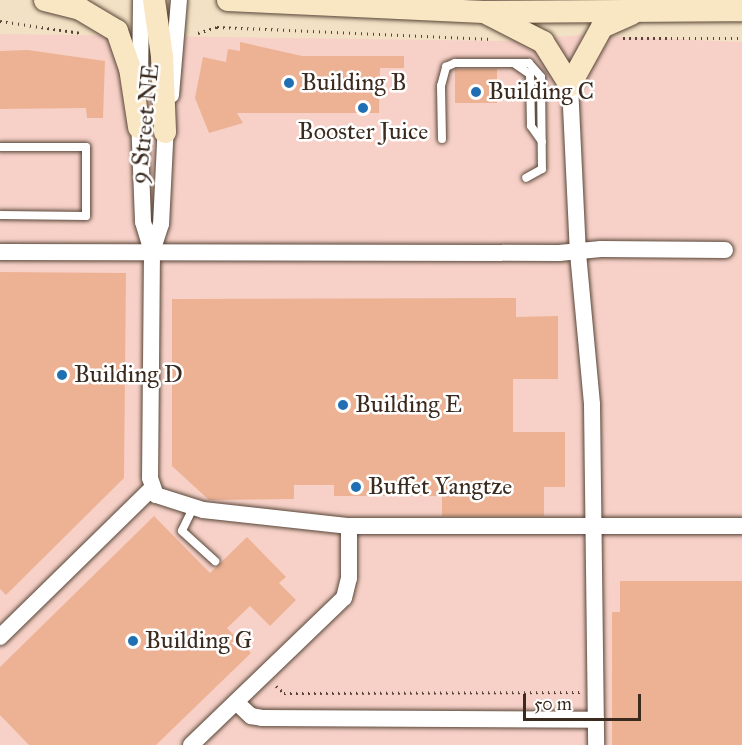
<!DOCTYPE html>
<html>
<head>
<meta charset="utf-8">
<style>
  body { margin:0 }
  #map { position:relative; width:742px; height:745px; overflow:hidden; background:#f3e1c5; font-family:"IM FELL Great Primer",serif }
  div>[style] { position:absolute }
  .built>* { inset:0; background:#f7d1c8 }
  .building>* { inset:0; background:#edb294; transform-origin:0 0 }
  .path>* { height:3px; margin-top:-1.5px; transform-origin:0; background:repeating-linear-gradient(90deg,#574537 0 1.5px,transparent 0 6px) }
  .roads { filter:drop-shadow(0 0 2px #574537) drop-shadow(0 0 2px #574537) }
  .lane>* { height:8px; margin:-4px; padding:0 4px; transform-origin:4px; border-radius:4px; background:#fff }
  .street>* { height:16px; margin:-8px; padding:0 8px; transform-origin:8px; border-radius:8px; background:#fff }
  .secondary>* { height:22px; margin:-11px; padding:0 11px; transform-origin:11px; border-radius:11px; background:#f9e7c3 }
  .dots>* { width:16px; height:16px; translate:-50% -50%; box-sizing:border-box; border:3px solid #fff; border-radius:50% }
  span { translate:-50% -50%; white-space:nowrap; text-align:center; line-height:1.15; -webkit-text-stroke:5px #fff; paint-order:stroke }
  .poi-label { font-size:24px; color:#3b2a1e }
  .left { translate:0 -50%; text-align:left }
  .street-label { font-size:24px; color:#3b2a1e }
  .scale { position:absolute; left:523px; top:694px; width:118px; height:27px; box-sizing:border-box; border:3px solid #3b2a1e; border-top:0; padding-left:8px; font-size:18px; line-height:21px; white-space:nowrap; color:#3b2a1e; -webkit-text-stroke:4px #fff; paint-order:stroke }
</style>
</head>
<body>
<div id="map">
  <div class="built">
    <i style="clip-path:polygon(0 34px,508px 41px,581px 35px,742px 42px,742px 745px,0 745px)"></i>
  </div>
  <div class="building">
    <i style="clip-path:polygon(240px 42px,302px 56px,404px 56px,404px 68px,380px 68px,379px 113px,237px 113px,243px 123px,209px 133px,195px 98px,203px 57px,226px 62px,228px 49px,240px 51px)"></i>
    <i style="clip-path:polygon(28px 50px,105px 61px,103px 118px,87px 118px,86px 108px,0 109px,0 51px)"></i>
    <i style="left:497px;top:69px;width:34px;height:42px;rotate:90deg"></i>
    <i style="clip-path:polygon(0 272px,126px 273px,124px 478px,6px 595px,0 589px)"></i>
    <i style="clip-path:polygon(516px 298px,516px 317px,558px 316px,558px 379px,513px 379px,513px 432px,565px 432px,565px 487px,544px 487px,544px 516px,442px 516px,442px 496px,334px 496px,334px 485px,294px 485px,294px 499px,209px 500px,172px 466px,172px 299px)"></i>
    <i style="clip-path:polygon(154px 516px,210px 573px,247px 537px,286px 577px,279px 583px,296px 600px,270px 626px,250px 606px,227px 628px,251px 653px,156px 745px,29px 745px,0 715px,0 667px)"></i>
    <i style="clip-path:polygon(620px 581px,742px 581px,742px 745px,612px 745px,612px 612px,620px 612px)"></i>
  </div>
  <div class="path">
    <i style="left:0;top:21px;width:82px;rotate:8.4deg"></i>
    <i style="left:198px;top:33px;width:20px;rotate:-18deg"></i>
    <i style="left:217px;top:27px;width:275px;rotate:2.5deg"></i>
    <i style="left:623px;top:38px;width:119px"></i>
    <i style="left:276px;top:686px;width:11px;rotate:41deg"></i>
    <i style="left:284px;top:693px;width:298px;rotate:-0.2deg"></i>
  </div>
  <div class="roads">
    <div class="lane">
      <i style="left:515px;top:64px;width:18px;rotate:34deg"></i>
      <i style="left:530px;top:74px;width:52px;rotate:88.9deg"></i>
      <i style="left:531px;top:126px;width:19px;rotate:55deg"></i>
      <i style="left:442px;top:139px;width:53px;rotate:-91.1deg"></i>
      <i style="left:441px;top:86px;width:20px;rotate:-75deg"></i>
      <i style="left:446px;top:67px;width:10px;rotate:-24deg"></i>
      <i style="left:455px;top:63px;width:74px"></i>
      <i style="left:529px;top:63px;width:18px;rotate:49deg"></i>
      <i style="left:541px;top:77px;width:92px;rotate:89.4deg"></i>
      <i style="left:542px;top:169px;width:18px;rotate:151deg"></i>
      <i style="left:0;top:147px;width:86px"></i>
      <i style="left:86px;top:147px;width:69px;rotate:90deg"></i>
      <i style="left:86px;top:216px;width:86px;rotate:-179.3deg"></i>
      <i style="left:193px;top:508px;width:25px;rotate:116deg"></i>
      <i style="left:182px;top:531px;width:45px;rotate:42.3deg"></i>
    </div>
    <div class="street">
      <i style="left:140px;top:85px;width:85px;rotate:-89.3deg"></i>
      <i style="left:570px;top:85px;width:168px;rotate:87.3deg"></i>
      <i style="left:578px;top:253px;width:153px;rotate:84.7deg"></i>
      <i style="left:592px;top:405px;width:340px;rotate:89.3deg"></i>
      <i style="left:171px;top:95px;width:95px;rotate:-85.2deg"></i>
      <i style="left:139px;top:117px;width:105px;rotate:87.8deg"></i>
      <i style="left:143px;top:222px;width:31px;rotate:73deg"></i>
      <i style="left:166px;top:123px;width:101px;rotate:92.8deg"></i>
      <i style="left:161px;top:224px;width:29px;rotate:108deg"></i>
      <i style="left:152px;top:252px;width:226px;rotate:90.5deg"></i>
      <i style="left:150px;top:478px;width:18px;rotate:71deg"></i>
      <i style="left:156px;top:495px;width:49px;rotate:17.7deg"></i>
      <i style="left:203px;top:510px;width:147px;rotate:6.3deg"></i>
      <i style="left:349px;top:526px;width:393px"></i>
      <i style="left:0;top:252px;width:559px;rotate:0.1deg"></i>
      <i style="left:559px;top:253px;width:42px;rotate:-5.4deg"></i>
      <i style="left:601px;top:249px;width:124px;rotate:0.5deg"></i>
      <i style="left:0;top:637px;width:213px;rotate:-44.4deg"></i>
      <i style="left:236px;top:702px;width:21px;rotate:43deg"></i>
      <i style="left:251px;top:716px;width:11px;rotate:10deg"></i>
      <i style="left:262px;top:718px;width:334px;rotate:0.3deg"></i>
      <i style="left:191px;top:745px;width:212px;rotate:-43.9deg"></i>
      <i style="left:344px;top:598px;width:21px;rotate:-76deg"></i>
      <i style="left:349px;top:578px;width:52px;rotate:-90deg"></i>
    </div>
    <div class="secondary">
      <i style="left:45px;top:0;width:36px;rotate:14deg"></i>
      <i style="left:80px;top:9px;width:43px;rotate:30.7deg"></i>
      <i style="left:117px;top:31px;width:39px;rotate:71deg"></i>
      <i style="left:130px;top:68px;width:60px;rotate:81.3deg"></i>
      <i style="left:154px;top:0;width:57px;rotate:81.9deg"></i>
      <i style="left:162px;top:56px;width:76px;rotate:87.7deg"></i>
      <i style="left:228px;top:0;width:256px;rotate:2.7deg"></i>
      <i style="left:484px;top:12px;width:258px;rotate:-0.4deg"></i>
      <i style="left:488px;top:14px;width:62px;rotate:27deg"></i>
      <i style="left:543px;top:42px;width:51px;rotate:57.9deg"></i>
      <i style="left:570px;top:85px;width:66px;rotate:-61.1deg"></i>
      <i style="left:602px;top:27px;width:32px;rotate:-24deg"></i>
    </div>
  </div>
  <div class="dots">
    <i style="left:289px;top:83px;background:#1f6fb2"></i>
    <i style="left:476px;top:92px;background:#1f6fb2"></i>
    <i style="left:363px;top:108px;background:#1f6fb2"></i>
    <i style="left:62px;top:375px;background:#1f6fb2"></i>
    <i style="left:343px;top:405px;background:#1f6fb2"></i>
    <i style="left:356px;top:487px;background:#1f6fb2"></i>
    <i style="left:133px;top:641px;background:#1f6fb2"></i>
  </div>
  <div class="poi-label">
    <span class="left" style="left:301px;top:83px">Building B</span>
    <span class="left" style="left:488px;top:92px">Building C</span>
    <span style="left:363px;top:132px">Booster Juice</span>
    <span class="left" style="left:74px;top:375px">Building D</span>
    <span class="left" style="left:355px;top:405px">Building E</span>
    <span class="left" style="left:368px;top:487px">Buffet Yangtze</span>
    <span class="left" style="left:145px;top:641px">Building G</span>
  </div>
  <div class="street-label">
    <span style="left:145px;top:124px;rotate:-84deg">9 Street NE</span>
  </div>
  <div class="scale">50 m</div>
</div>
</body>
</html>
